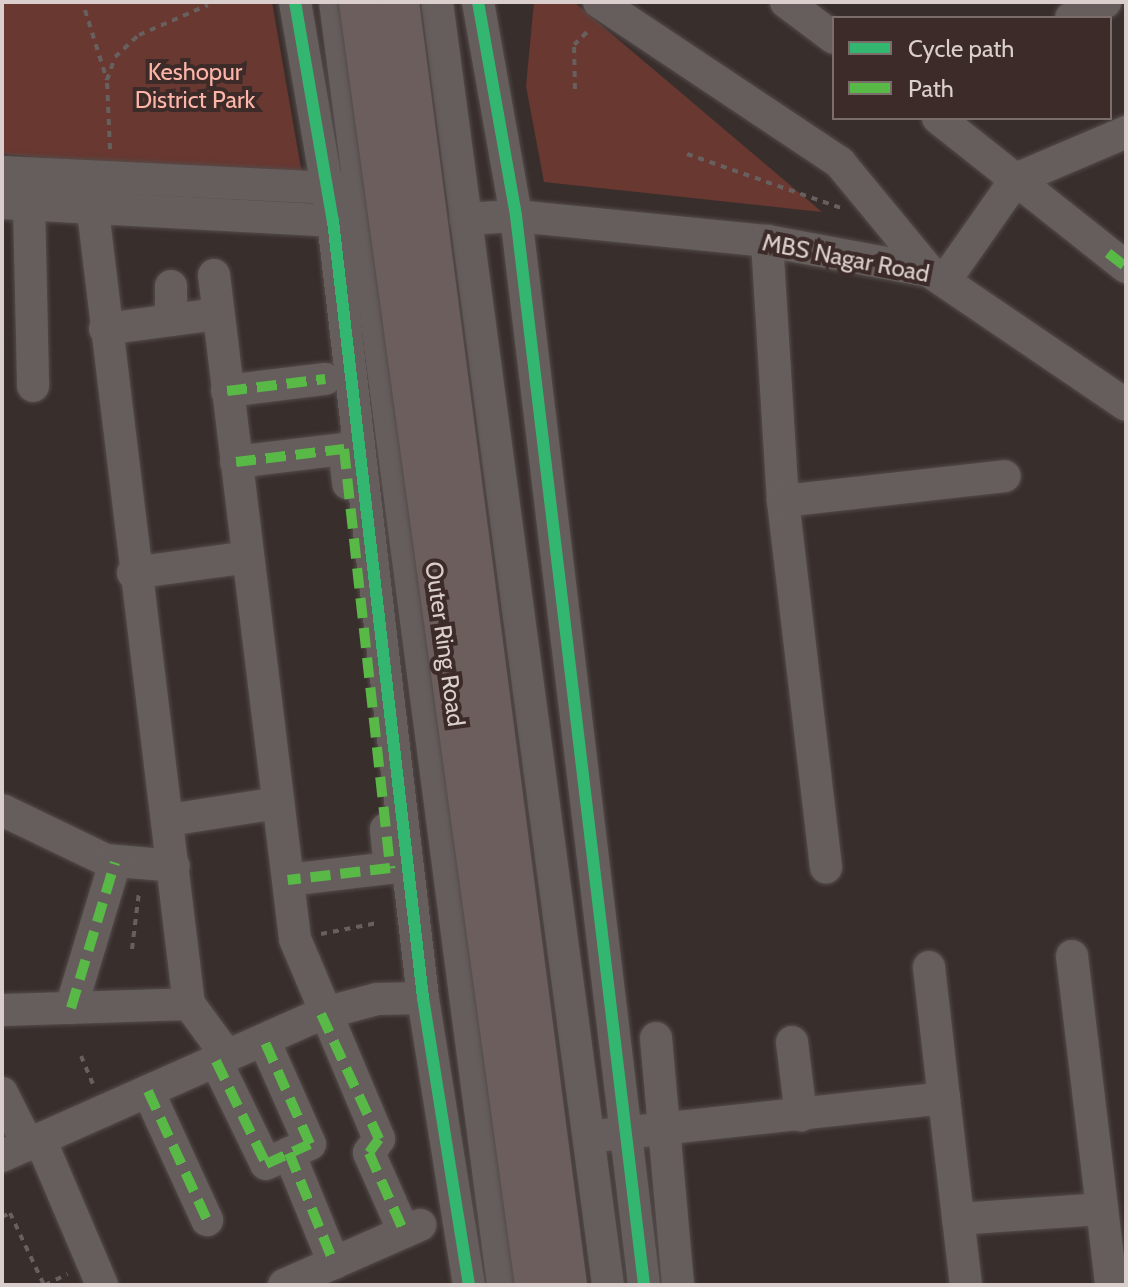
<!DOCTYPE html>
<html>
<head>
<meta charset="utf-8">
<style>
  body { margin:0 }
  #map { position:relative; width:1128px; height:1287px; overflow:hidden; background:#382e2c; font-family:Cabin,sans-serif }
  div>[style] { position:absolute }
  .green>* { inset:0; background:#683831 }
  .path>* { height:4px; margin-top:-2px; transform-origin:0; background:repeating-linear-gradient(90deg,#67605f 0 6px,transparent 0 12px) }
  .roads { filter:drop-shadow(0 0 2px #534c4a) drop-shadow(0 0 2px #534c4a) }
  .minor>* { height:32px; margin:-16px; padding:0 16px; transform-origin:16px; border-radius:16px; background:#665e5d }
  .bridges { filter:drop-shadow(0 0 2px #534c4a) drop-shadow(0 0 2px #534c4a) }
  .major-bridge>* { height:40px; margin:-20px; padding:0 20px; transform-origin:20px; border-radius:20px; background:#6c5e5c }
  .quiet>* { height:10px; margin-top:-5px; transform-origin:0; background:repeating-linear-gradient(90deg,#58b947 0 20px,transparent 0 30px) }
  .cycleway>* { height:12px; margin:-6px; padding:0 6px; transform-origin:6px; border-radius:6px; background:#33b770 }
  span { translate:-50% -50%; white-space:nowrap; text-align:center; line-height:1.15; -webkit-text-stroke:8px #3c2b28; paint-order:stroke }
  .park-label { font-size:24px; color:#feb5a8 }
  .street-label { font-size:24px; color:#dacfcd }
  .frame { position:absolute; inset:0; border:4px solid #dacfcd; pointer-events:none }
  .legend { position:absolute; left:832px; top:16px; width:280px; height:104px; box-sizing:border-box; background:#3c2b28; border:2px solid #7b6d6a; margin:0; padding:10px 14px; list-style:none; font-size:24px; color:#dacfcd }
  .legend li { display:flex; align-items:center; gap:16px; height:40px }
  .legend b { width:40px; border:2px solid #7b6d6a }
</style>
</head>
<body>
<div id="map">
  <div class="green">
    <i style="clip-path:polygon(2px 2px,272px 2px,303px 180px,2px 154px)"></i>
    <i style="clip-path:polygon(534px 2px,574px 2px,822px 212px,544px 182px,526px 86px)"></i>
  </div>
  <div class="path">
    <i style="left:85px;top:10px;width:73px;rotate:72.6deg"></i>
    <i style="left:575px;top:89px;width:44px;rotate:-91.3deg"></i>
    <i style="left:574px;top:45px;width:23px;rotate:-45deg"></i>
    <i style="left:110px;top:149px;width:69px;rotate:-92.5deg"></i>
    <i style="left:107px;top:80px;width:24px;rotate:-71deg"></i>
    <i style="left:115px;top:57px;width:33px;rotate:-43deg"></i>
    <i style="left:139px;top:35px;width:75px;rotate:-23.5deg"></i>
    <i style="left:687px;top:154px;width:163px;rotate:19.3deg"></i>
    <i style="left:321px;top:934px;width:57px;rotate:-11.1deg"></i>
    <i style="left:132px;top:949px;width:57px;rotate:-83deg"></i>
    <i style="left:81px;top:1056px;width:33px;rotate:67deg"></i>
    <i style="left:2px;top:1217px;width:9px;rotate:-27deg"></i>
    <i style="left:10px;top:1213px;width:80px;rotate:64.7deg"></i>
    <i style="left:45px;top:1285px;width:25px;rotate:-26deg"></i>
  </div>
  <div class="roads">
    <div class="minor">
      <i style="left:295px;top:2px;width:222px;rotate:80.2deg"></i>
      <i style="left:333px;top:221px;width:782px;rotate:83.39deg"></i>
      <i style="left:423px;top:998px;width:291px;rotate:80.9deg"></i>
      <i style="left:335px;top:2px;width:1294px;rotate:82.54deg"></i>
      <i style="left:437px;top:2px;width:1294px;rotate:82.41deg"></i>
      <i style="left:478px;top:2px;width:217px;rotate:79.9deg"></i>
      <i style="left:516px;top:216px;width:1077px;rotate:83.17deg"></i>
      <i style="left:599px;top:2px;width:290px;rotate:33.7deg"></i>
      <i style="left:840px;top:163px;width:140px;rotate:50.5deg"></i>
      <i style="left:786px;top:2px;width:60px;rotate:36.9deg"></i>
      <i style="left:1071px;top:18px;width:38px;rotate:-25deg"></i>
      <i style="left:938px;top:118px;width:240px;rotate:38.4deg"></i>
      <i style="left:2px;top:172px;width:344px;rotate:2.8deg"></i>
      <i style="left:89px;top:178px;width:832px;rotate:83.1deg"></i>
      <i style="left:189px;top:1004px;width:64px;rotate:53.8deg"></i>
      <i style="left:2px;top:203px;width:353px;rotate:3.1deg"></i>
      <i style="left:29px;top:205px;width:181px;rotate:88.7deg"></i>
      <i style="left:465px;top:219px;width:51px;rotate:-3.4deg"></i>
      <i style="left:516px;top:216px;width:252px;rotate:5.7deg"></i>
      <i style="left:767px;top:241px;width:165px;rotate:10.5deg"></i>
      <i style="left:929px;top:271px;width:238px;rotate:34.2deg"></i>
      <i style="left:767px;top:241px;width:260px;rotate:86.5deg"></i>
      <i style="left:783px;top:501px;width:369px;rotate:83.3deg"></i>
      <i style="left:214px;top:275px;width:669px;rotate:83.04deg"></i>
      <i style="left:295px;top:939px;width:217px;rotate:67.2deg"></i>
      <i style="left:379px;top:1139px;width:17px;rotate:126deg"></i>
      <i style="left:369px;top:1153px;width:86px;rotate:66.1deg"></i>
      <i style="left:946px;top:279px;width:122px;rotate:-55deg"></i>
      <i style="left:1016px;top:179px;width:120px;rotate:-23.1deg"></i>
      <i style="left:171px;top:286px;width:34px;rotate:90deg"></i>
      <i style="left:105px;top:329px;width:114px;rotate:-7.6deg"></i>
      <i style="left:227px;top:391px;width:99px;rotate:-7deg"></i>
      <i style="left:236px;top:462px;width:109px;rotate:-6.9deg"></i>
      <i style="left:344px;top:449px;width:35px;rotate:83deg"></i>
      <i style="left:783px;top:501px;width:223px;rotate:-6.4deg"></i>
      <i style="left:133px;top:573px;width:116px;rotate:-7.9deg"></i>
      <i style="left:2px;top:810px;width:115px;rotate:25.7deg"></i>
      <i style="left:106px;top:860px;width:68px;rotate:5deg"></i>
      <i style="left:169px;top:820px;width:110px;rotate:-8.9deg"></i>
      <i style="left:288px;top:880px;width:103px;rotate:-6.7deg"></i>
      <i style="left:390px;top:868px;width:39px;rotate:-96deg"></i>
      <i style="left:1072px;top:956px;width:331px;rotate:83.2deg"></i>
      <i style="left:929px;top:967px;width:132px;rotate:83.5deg"></i>
      <i style="left:71px;top:1008px;width:152px;rotate:-73.2deg"></i>
      <i style="left:2px;top:1010px;width:187px;rotate:-1.8deg"></i>
      <i style="left:656px;top:1038px;width:248px;rotate:84.9deg"></i>
      <i style="left:792px;top:1042px;width:74px;rotate:83deg"></i>
      <i style="left:216px;top:1061px;width:114px;rotate:64.1deg"></i>
      <i style="left:266px;top:1164px;width:48px;rotate:-24.4deg"></i>
      <i style="left:310px;top:1144px;width:114px;rotate:-113.9deg"></i>
      <i style="left:148px;top:1091px;width:142px;rotate:65.4deg"></i>
      <i style="left:2px;top:1093px;width:58px;rotate:63.4deg"></i>
      <i style="left:605px;top:1135px;width:341px;rotate:-6.2deg"></i>
      <i style="left:944px;top:1098px;width:188px;rotate:83.3deg"></i>
      <i style="left:40px;top:1139px;width:159px;rotate:67deg"></i>
      <i style="left:289px;top:1153px;width:119px;rotate:67.8deg"></i>
      <i style="left:2px;top:1156px;width:349px;rotate:-24deg"></i>
      <i style="left:321px;top:1014px;width:58px;rotate:-15deg"></i>
      <i style="left:377px;top:999px;width:46px;rotate:-1.2deg"></i>
      <i style="left:958px;top:1219px;width:144px;rotate:-4deg"></i>
      <i style="left:284px;top:1285px;width:149px;rotate:-23.8deg"></i>
    </div>
  </div>
  <div class="bridges">
    <div class="major-bridge">
      <i style="left:359px;top:2px;width:1295px;rotate:82.19deg"></i>
      <i style="left:399px;top:2px;width:1294px;rotate:82.54deg"></i>
    </div>
  </div>
  <div class="quiet">
    <i style="left:1108px;top:253px;width:23px;rotate:38deg"></i>
    <i style="left:227px;top:391px;width:99px;rotate:-7deg"></i>
    <i style="left:236px;top:462px;width:109px;rotate:-6.9deg"></i>
    <i style="left:344px;top:449px;width:422px;rotate:83.7deg"></i>
    <i style="left:390px;top:868px;width:103px;rotate:173.3deg"></i>
    <i style="left:71px;top:1008px;width:152px;rotate:-73.2deg"></i>
    <i style="left:321px;top:1014px;width:138px;rotate:65.1deg"></i>
    <i style="left:379px;top:1139px;width:17px;rotate:126deg"></i>
    <i style="left:369px;top:1153px;width:86px;rotate:66.1deg"></i>
    <i style="left:216px;top:1061px;width:114px;rotate:64.1deg"></i>
    <i style="left:266px;top:1164px;width:48px;rotate:-24.4deg"></i>
    <i style="left:310px;top:1144px;width:114px;rotate:-113.9deg"></i>
    <i style="left:148px;top:1091px;width:142px;rotate:65.4deg"></i>
    <i style="left:289px;top:1153px;width:119px;rotate:67.8deg"></i>
  </div>
  <div class="cycleway">
    <i style="left:295px;top:2px;width:222px;rotate:80.2deg"></i>
    <i style="left:333px;top:221px;width:782px;rotate:83.39deg"></i>
    <i style="left:423px;top:998px;width:291px;rotate:80.9deg"></i>
    <i style="left:478px;top:2px;width:217px;rotate:79.9deg"></i>
    <i style="left:516px;top:216px;width:1077px;rotate:83.17deg"></i>
  </div>
  <div class="park-label">
    <span style="left:195px;top:86px">Keshopur<br>District Park</span>
  </div>
  <div class="street-label">
    <span style="left:846px;top:258px;rotate:11deg">MBS Nagar Road</span>
    <span style="left:445px;top:644px;rotate:82deg">Outer Ring Road</span>
  </div>
  <div class="frame"></div>
  <ul class="legend">
  <li><b style="height:10px;background:#33b770"></b>Cycle path</li>
  <li><b style="height:10px;background:#58b947"></b>Path</li>
  </ul>
</div>
</body>
</html>
